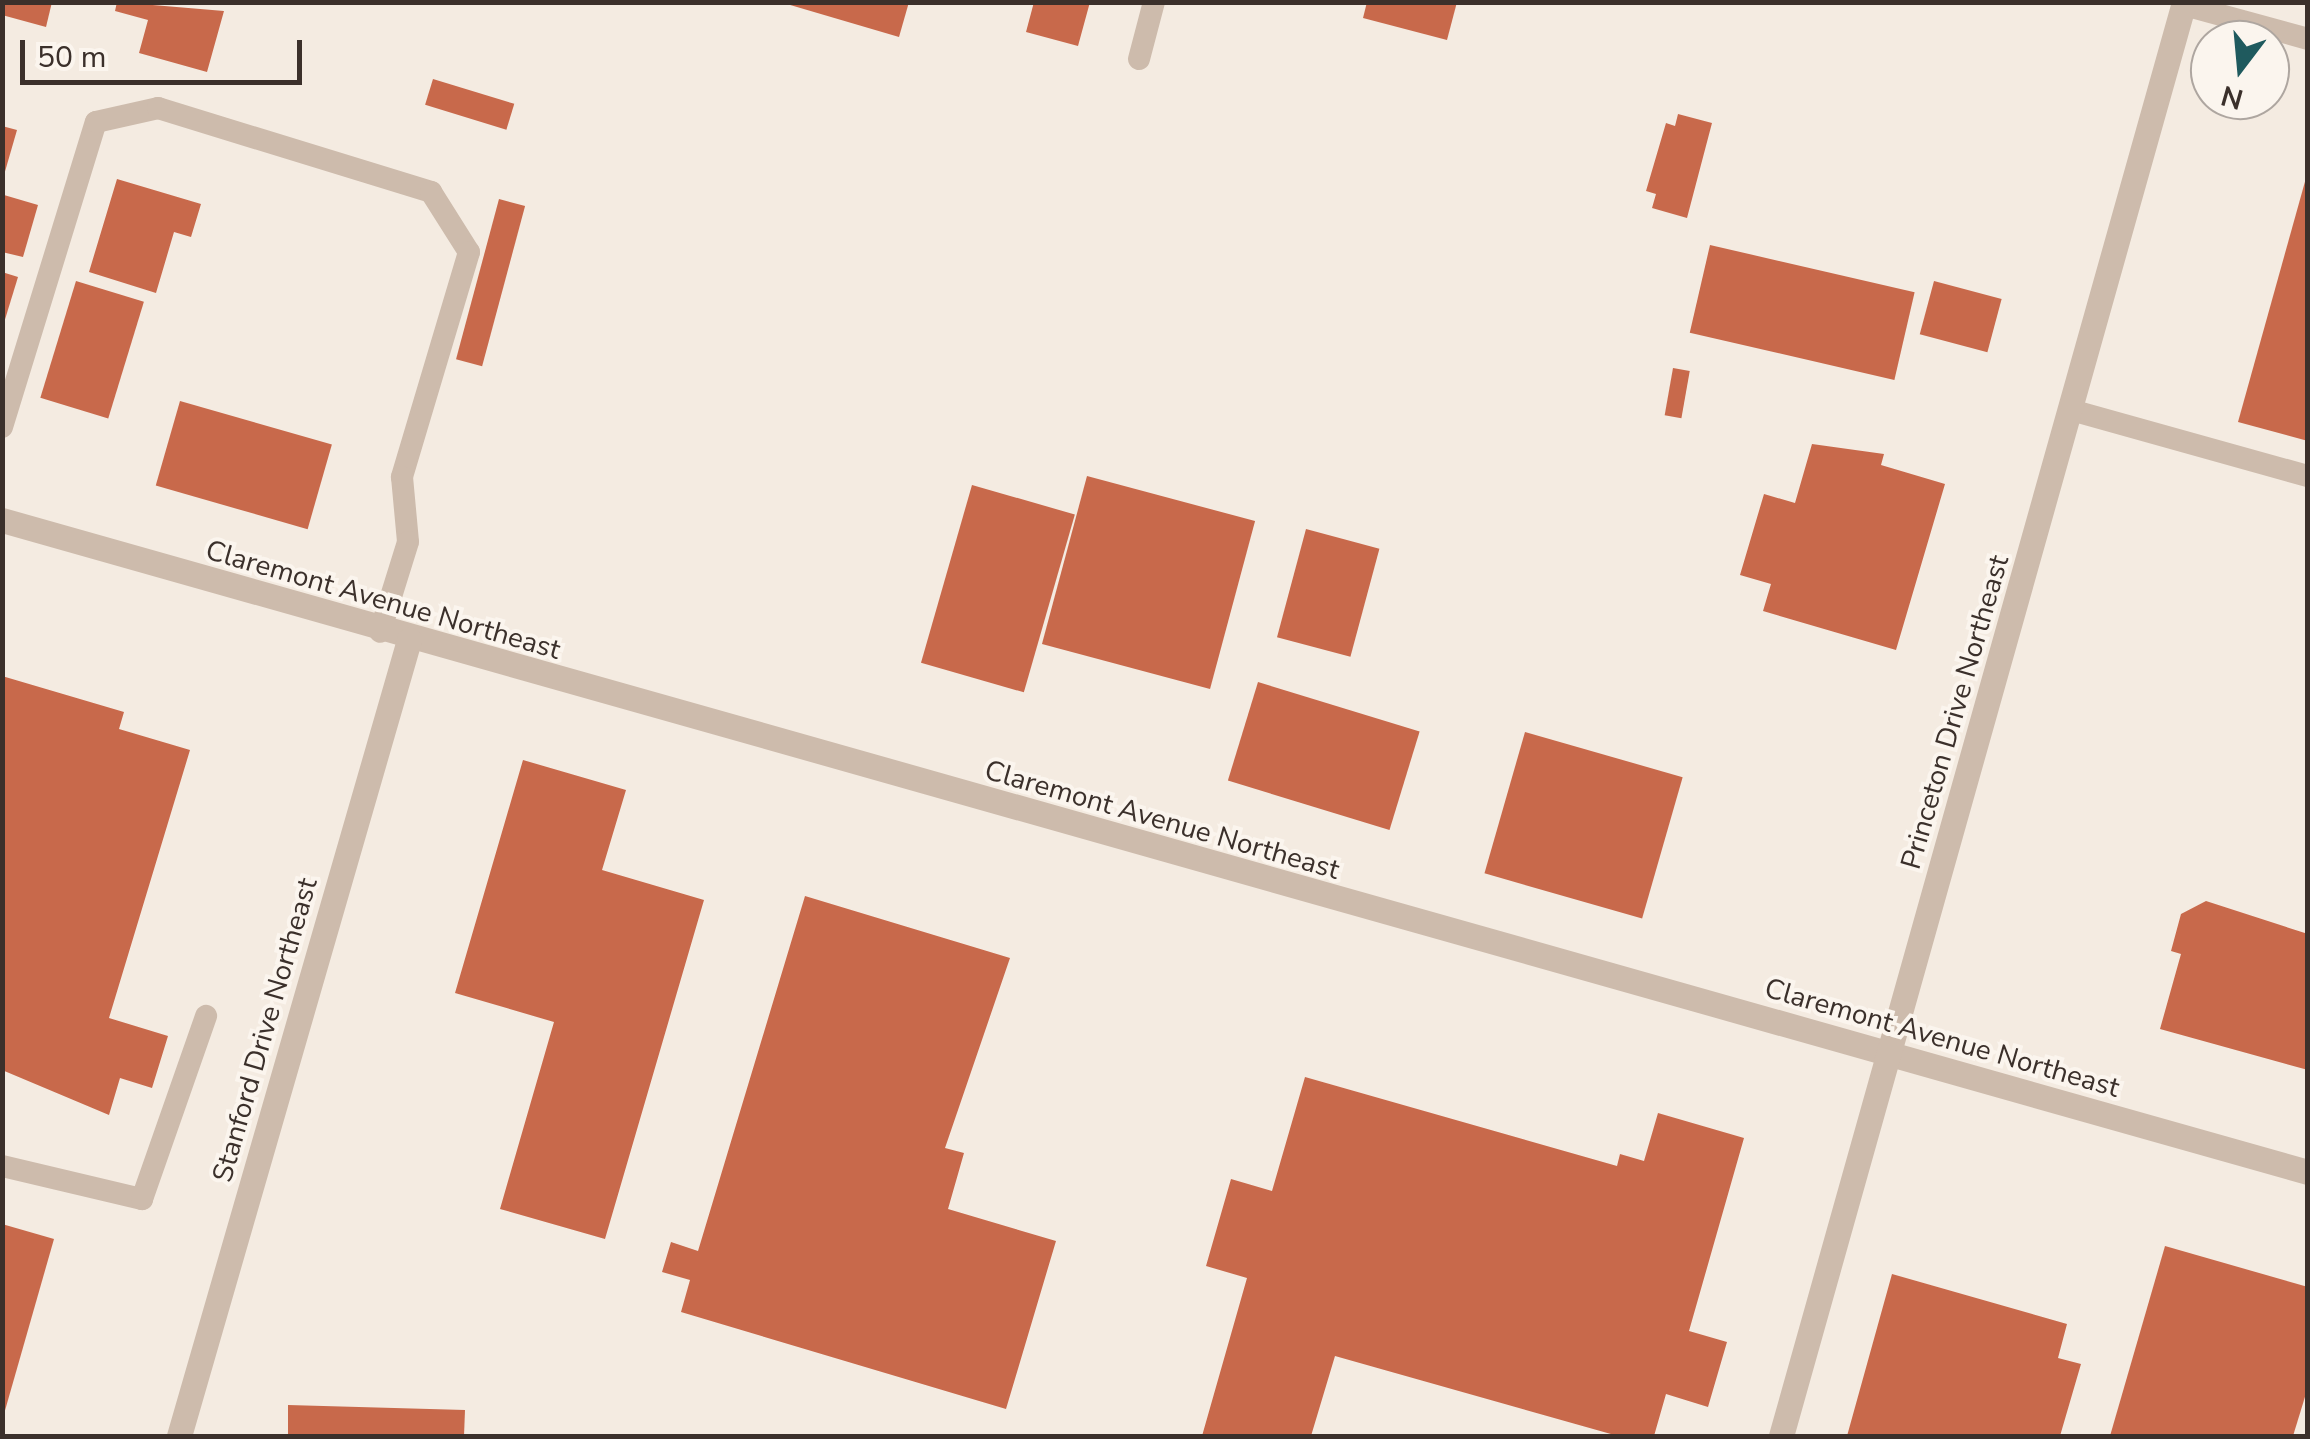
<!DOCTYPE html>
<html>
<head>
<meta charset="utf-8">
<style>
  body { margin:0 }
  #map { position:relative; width:2310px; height:1439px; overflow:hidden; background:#f4ebe1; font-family:"Nunito Sans",sans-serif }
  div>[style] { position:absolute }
  .building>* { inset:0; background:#c8694b; transform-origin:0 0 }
  .lane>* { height:22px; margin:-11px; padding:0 11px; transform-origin:11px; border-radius:11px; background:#cdbbac }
  .street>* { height:25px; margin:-12.5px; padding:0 12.5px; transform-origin:12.5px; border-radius:12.5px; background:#cdbbac }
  span { translate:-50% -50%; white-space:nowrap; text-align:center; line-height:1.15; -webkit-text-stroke:8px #fbf5ee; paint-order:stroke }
  .street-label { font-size:28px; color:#3b302b }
  .frame { position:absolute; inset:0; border:5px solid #3b302b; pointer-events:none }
  .north { position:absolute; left:2190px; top:20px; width:100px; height:100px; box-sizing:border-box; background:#fbf5ee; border:2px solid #aea6a0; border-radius:50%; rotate:196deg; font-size:28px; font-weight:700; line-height:40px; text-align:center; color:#3b302b }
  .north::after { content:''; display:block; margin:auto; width:35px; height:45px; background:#1f5a5e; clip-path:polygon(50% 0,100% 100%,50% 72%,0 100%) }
  .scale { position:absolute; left:20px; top:40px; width:282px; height:45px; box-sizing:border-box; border:5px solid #3b302b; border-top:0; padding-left:12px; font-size:30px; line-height:35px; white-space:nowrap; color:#3b302b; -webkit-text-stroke:8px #fbf5ee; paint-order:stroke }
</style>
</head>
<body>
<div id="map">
  <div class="building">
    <i style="clip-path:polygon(2px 2px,52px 2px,46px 27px,2px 15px)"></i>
    <i style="clip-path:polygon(117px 2px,224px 11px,207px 72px,139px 53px,148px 20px,115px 11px)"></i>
    <i style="clip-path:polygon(780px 2px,909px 2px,899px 37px)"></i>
    <i style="clip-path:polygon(1034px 2px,1090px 2px,1078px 46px,1026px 32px)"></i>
    <i style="clip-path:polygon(1367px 2px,1457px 2px,1447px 40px,1363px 18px)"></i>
    <i style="left:433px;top:79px;width:85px;height:27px;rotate:17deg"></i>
    <i style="clip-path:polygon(1678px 114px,1712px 123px,1687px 218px,1652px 208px,1656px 194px,1646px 191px,1666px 123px,1675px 126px)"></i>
    <i style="clip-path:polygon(2px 126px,17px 130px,4px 175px,2px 175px)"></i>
    <i style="clip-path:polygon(2306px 178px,2308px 178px,2308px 441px,2238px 422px)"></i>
    <i style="clip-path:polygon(117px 179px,201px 204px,191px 237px,174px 232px,156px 293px,89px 272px)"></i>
    <i style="clip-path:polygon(4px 195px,38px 205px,23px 257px,2px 252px)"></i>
    <i style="left:499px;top:199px;width:27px;height:166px;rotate:15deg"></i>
    <i style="left:1710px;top:245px;width:210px;height:90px;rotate:13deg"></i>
    <i style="clip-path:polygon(2px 272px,18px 277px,3px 326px,2px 326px)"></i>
    <i style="left:76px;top:281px;width:71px;height:122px;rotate:17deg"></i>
    <i style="left:1934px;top:281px;width:70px;height:55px;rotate:15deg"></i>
    <i style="left:1673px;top:368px;width:17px;height:48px;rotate:10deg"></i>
    <i style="left:180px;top:401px;width:158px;height:88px;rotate:16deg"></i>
    <i style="clip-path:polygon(1812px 444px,1884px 454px,1881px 465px,1945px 484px,1896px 650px,1763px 611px,1771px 584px,1740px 575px,1764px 494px,1795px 503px)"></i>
    <i style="left:1087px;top:476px;width:174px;height:174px;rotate:15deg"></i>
    <i style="left:972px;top:485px;width:107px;height:185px;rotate:16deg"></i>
    <i style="left:1306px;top:529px;width:76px;height:112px;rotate:15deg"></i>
    <i style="clip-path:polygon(2px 676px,124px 712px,119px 729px,190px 750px,109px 1018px,168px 1036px,152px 1088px,120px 1078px,109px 1115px,2px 1070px)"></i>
    <i style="left:1258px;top:682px;width:169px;height:103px;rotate:17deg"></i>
    <i style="left:1525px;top:732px;width:164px;height:147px;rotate:16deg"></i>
    <i style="clip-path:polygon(523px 760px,626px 790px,602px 870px,704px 900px,605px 1239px,500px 1209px,554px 1022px,455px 993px)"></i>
    <i style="clip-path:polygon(805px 896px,1010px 958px,945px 1148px,964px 1153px,948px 1209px,1056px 1241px,1006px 1409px,681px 1312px,690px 1280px,662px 1272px,671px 1242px,698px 1251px)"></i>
    <i style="clip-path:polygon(2206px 901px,2308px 934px,2308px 1070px,2160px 1029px,2181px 954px,2171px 951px,2181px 914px)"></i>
    <i style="clip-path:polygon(1305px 1077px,1617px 1166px,1620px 1154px,1644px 1161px,1658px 1113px,1744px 1138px,1689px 1331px,1727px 1342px,1708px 1407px,1666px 1394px,1654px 1436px,1618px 1436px,1335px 1356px,1311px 1436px,1202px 1436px,1247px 1278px,1206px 1266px,1231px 1179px,1272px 1191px)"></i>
    <i style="clip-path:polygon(2px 1224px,54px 1239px,4px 1414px,2px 1413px)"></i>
    <i style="clip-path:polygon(2165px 1246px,2308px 1287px,2308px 1387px,2293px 1436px,2110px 1436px)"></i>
    <i style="clip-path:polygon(1892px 1274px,2067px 1324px,2058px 1358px,2081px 1364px,2060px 1436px,1847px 1436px)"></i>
    <i style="clip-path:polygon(288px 1405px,465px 1410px,464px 1436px,288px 1436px)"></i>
  </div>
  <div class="lane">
    <i style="left:2184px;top:5px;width:129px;rotate:15.3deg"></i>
    <i style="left:1139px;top:59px;width:59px;rotate:-75.3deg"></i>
    <i style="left:2071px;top:410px;width:246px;rotate:15.6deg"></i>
    <i style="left:2px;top:427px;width:319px;rotate:-72.9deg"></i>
    <i style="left:96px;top:122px;width:64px;rotate:-12.7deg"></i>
    <i style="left:158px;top:108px;width:286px;rotate:17.1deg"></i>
    <i style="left:431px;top:192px;width:71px;rotate:57.7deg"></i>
    <i style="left:469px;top:252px;width:235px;rotate:106.6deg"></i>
    <i style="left:402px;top:477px;width:65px;rotate:84.7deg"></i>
    <i style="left:408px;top:542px;width:94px;rotate:107.3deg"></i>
    <i style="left:2px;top:1166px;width:144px;rotate:13.3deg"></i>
    <i style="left:142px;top:1199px;width:194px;rotate:-70.7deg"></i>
  </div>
  <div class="street">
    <i style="left:2px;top:520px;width:2396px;rotate:15.79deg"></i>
    <i style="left:179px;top:1436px;width:829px;rotate:-73.88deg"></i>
    <i style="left:1781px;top:1436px;width:1490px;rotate:-74.3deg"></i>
  </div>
  <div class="street-label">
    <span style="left:383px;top:600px;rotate:16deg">Claremont Avenue Northeast</span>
    <span style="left:1955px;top:712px;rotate:-74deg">Princeton Drive Northeast</span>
    <span style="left:1162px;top:820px;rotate:16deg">Claremont Avenue Northeast</span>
    <span style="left:265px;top:1030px;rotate:-74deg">Stanford Drive Northeast</span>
    <span style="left:1942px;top:1038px;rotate:16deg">Claremont Avenue Northeast</span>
  </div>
  <div class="frame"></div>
  <div class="north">N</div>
  <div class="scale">50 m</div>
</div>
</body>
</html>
